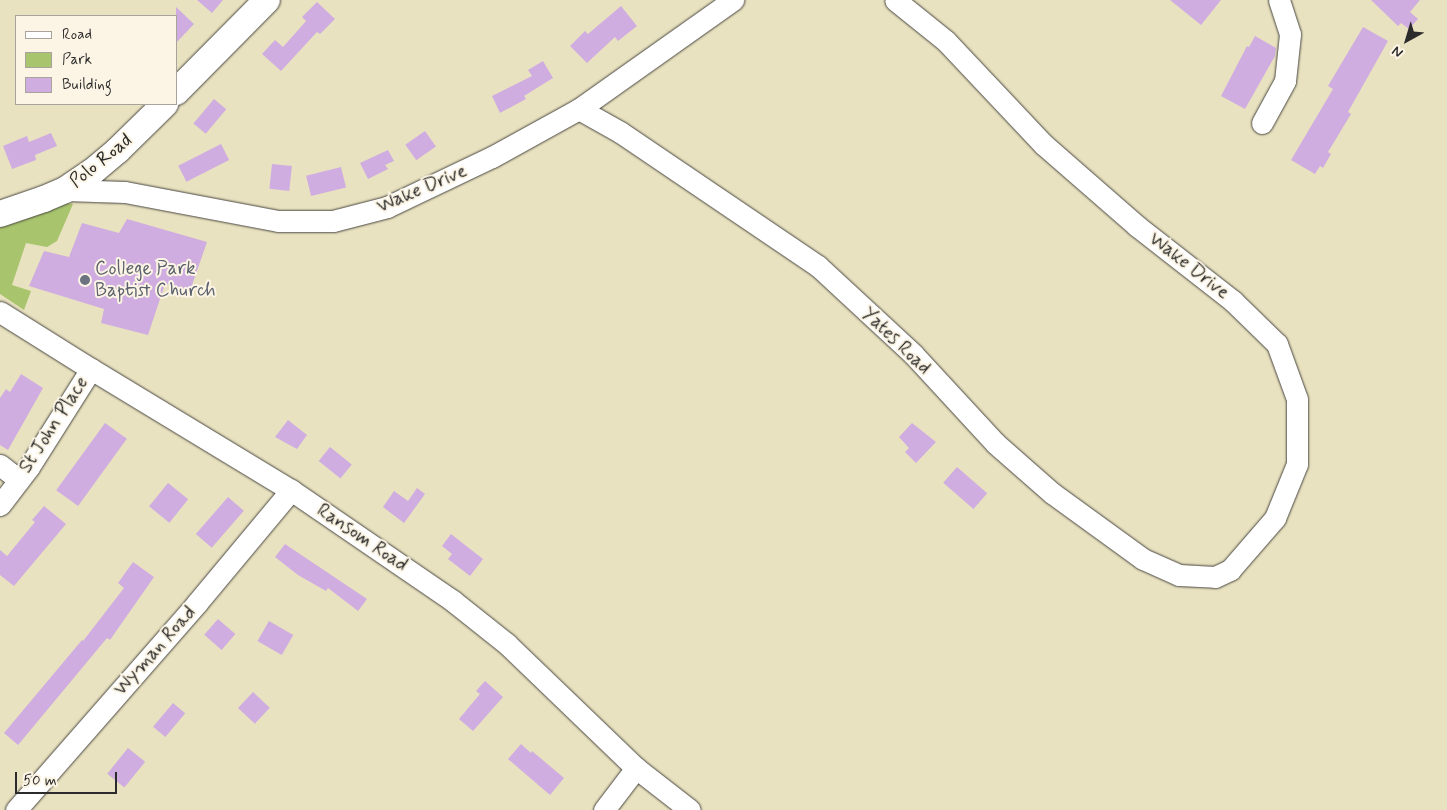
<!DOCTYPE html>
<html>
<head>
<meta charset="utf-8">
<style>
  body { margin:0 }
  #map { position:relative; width:1447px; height:810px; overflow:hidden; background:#e9e2c0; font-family:Mynerve,sans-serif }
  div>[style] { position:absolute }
  .green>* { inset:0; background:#a8c56d }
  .building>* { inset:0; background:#cfade0; transform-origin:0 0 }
  .roads { filter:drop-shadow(0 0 1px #484641) drop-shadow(0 0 1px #484641) }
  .minor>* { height:21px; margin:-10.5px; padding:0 10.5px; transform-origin:10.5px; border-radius:10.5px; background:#fff }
  .major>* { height:26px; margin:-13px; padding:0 13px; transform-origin:13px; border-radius:13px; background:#fff }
  .dots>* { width:14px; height:14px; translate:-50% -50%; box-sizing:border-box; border:2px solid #fcf5e5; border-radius:50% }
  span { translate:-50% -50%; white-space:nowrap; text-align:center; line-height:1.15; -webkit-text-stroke:4px #fcf5e5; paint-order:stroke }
  .street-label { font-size:19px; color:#2b2b2b }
  .worship-label { font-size:19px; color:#5b616d }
  .left { translate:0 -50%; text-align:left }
  .legend { position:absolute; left:15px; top:15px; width:162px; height:90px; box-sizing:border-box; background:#fcf5e5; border:1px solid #a8a49b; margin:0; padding:6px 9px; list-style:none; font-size:15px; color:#2b2b2b }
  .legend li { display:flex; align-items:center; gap:10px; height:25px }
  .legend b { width:25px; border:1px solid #a8a49b }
  .north { position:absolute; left:1382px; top:15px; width:50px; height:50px; -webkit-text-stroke:4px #fcf5e5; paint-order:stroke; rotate:219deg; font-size:14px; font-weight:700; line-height:20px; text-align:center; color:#2b2b2b }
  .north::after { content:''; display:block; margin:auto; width:18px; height:22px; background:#2b2b2b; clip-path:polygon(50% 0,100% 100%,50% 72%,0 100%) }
  .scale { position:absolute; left:15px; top:772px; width:102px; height:22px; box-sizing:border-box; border:2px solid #2b2b2b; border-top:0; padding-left:6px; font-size:15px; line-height:18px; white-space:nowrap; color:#2b2b2b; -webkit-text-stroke:4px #fcf5e5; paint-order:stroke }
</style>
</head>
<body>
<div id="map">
  <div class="green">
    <i style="clip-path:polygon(64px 203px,73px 204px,57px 241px,47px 247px,26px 243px,12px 285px,31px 291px,24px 310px,0 294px,0 224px)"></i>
  </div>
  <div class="building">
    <i style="clip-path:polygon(197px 0,223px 0,212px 13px)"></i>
    <i style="clip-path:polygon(1170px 0,1221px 0,1201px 25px)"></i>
    <i style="clip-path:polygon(1371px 0,1420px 0,1410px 12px,1418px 19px,1409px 29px,1401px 23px,1398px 26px)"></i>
    <i style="clip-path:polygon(317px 2px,335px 19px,320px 34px,317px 32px,281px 71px,262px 54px,275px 40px,283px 47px,306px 21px,302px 17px)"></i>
    <i style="clip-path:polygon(621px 6px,637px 26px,618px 41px,615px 37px,587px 63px,570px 46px,585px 31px,588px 34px)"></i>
    <i style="clip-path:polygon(176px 7px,194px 24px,176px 43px)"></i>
    <i style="clip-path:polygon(1363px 27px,1388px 41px,1348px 112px,1351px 114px,1328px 152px,1331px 154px,1323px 168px,1320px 166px,1315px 174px,1291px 160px,1333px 89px,1328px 86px)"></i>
    <i style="clip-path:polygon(1255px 36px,1276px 48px,1275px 56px,1245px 109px,1221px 96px,1247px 46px,1249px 47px)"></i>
    <i style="clip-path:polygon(543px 61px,553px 78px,524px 96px,526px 99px,500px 113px,492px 96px,532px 76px,528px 70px)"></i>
    <i style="left:214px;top:99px;width:16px;height:32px;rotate:40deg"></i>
    <i style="left:425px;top:131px;width:19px;height:24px;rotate:55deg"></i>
    <i style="clip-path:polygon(51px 133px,57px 146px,35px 155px,36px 160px,12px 169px,3px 146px,27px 136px,29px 142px)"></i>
    <i style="left:221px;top:144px;width:18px;height:48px;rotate:63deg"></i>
    <i style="clip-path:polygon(388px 150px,394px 161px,385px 165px,388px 169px,368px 179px,360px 163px)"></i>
    <i style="left:272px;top:164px;width:20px;height:25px;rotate:6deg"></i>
    <i style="left:341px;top:167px;width:21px;height:36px;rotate:76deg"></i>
    <i style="clip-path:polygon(127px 219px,207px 242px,190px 291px,165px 284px,148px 335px,101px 323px,104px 309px,29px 286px,44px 251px,69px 257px,82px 223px,119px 233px)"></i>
    <i style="clip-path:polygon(21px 374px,43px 388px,8px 450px,0 445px,0 398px,6px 389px,10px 392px)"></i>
    <i style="clip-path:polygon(288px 420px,307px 435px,297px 449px,275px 437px)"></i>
    <i style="left:105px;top:423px;width:27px;height:83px;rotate:36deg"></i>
    <i style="clip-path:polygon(912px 423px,936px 442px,916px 463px,905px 452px,909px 448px,899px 437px)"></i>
    <i style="left:330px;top:447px;width:28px;height:18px;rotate:39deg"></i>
    <i style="left:957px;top:467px;width:40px;height:21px;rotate:41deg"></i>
    <i style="left:168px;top:483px;width:26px;height:30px;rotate:39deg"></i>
    <i style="clip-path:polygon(417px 488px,425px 494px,404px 523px,383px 507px,394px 491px,408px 501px)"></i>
    <i style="left:228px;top:497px;width:21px;height:49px;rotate:41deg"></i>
    <i style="clip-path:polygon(44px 506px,66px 524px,14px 586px,0 575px,0 550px,7px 556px,35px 522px,32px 520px)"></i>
    <i style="clip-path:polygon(451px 534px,483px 559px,470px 576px,448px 559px,452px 554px,442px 546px)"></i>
    <i style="clip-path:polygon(285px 544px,367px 599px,358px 611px,328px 588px,326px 591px,298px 575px,275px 557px)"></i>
    <i style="clip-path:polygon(133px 562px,154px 577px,110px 640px,107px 638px,18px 745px,4px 733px,82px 640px,83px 641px,124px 588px,118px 583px)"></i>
    <i style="left:218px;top:619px;width:23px;height:21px;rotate:41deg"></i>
    <i style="left:269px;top:621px;width:28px;height:23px;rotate:30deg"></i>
    <i style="clip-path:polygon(485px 681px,503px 697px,473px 731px,459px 719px,480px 694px,476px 691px)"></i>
    <i style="left:253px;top:692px;width:23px;height:22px;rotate:43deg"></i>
    <i style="left:173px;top:703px;width:16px;height:31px;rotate:40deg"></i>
    <i style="clip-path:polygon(521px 744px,531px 753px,532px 751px,564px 778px,550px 795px,508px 759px)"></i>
    <i style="left:128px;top:748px;width:22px;height:33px;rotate:39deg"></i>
  </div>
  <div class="roads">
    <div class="minor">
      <i style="left:579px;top:109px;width:47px;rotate:29.3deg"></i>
      <i style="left:620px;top:132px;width:239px;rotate:34.1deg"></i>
      <i style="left:818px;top:266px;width:129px;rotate:42.8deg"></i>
      <i style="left:913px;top:354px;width:121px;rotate:47.3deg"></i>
      <i style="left:995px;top:443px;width:76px;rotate:41.3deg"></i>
      <i style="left:1052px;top:493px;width:112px;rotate:36deg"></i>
      <i style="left:1143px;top:559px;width:39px;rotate:24deg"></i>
      <i style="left:1179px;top:575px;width:36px;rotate:3deg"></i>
      <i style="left:1215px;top:577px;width:17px;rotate:-25deg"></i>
      <i style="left:1230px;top:570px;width:69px;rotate:-49.1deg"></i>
      <i style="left:1275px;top:518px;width:58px;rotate:-67.8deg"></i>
      <i style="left:1297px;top:464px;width:65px;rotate:-90deg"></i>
      <i style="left:1297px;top:399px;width:59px;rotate:-110deg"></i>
      <i style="left:1277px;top:344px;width:62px;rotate:-135.7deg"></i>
      <i style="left:1233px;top:301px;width:122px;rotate:-142deg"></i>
      <i style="left:1137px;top:226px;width:123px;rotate:-138.9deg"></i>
      <i style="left:1044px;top:145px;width:143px;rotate:-133.3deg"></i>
      <i style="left:946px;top:41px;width:65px;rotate:-141.2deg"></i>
      <i style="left:1262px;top:123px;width:48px;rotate:-61.3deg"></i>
      <i style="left:1285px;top:81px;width:47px;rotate:-83.9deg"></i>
      <i style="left:1290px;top:34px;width:36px;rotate:-108deg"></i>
      <i style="left:65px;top:190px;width:60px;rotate:1.9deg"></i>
      <i style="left:125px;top:192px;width:156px;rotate:10.7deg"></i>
      <i style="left:278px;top:221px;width:55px"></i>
      <i style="left:333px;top:221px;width:56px;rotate:-14.5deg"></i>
      <i style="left:387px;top:207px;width:116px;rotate:-25.5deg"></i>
      <i style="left:492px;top:157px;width:99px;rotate:-28.9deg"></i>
      <i style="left:579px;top:109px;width:189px;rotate:-35.3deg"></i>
      <i style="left:0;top:312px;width:107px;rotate:32.1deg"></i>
      <i style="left:91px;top:369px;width:234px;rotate:31.2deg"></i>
      <i style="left:291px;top:490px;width:196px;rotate:34.4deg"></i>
      <i style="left:453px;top:601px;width:69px;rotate:38.5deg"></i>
      <i style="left:507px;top:644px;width:179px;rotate:43.9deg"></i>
      <i style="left:636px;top:768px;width:68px;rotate:37.9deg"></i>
      <i style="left:0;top:465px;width:24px;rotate:38deg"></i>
      <i style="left:0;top:505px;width:48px;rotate:-52.7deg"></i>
      <i style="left:29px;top:467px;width:116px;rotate:-57.7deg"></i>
      <i style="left:16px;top:810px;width:275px;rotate:-48.8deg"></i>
      <i style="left:197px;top:603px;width:147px;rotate:-50.2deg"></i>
      <i style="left:604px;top:810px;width:53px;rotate:-52.7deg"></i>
    </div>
    <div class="major">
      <i style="left:176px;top:92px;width:129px;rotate:-45.3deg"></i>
      <i style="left:0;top:214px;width:46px;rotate:-18.8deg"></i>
      <i style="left:44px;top:199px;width:23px;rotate:-23deg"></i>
      <i style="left:65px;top:190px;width:32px;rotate:-34deg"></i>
      <i style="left:92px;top:172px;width:34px;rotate:-40deg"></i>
      <i style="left:118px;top:150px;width:66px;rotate:-44.4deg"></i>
    </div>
  </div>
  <div class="dots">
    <i style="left:85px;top:280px;background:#6b7280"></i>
  </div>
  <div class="street-label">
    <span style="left:101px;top:161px;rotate:-39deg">Polo Road</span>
    <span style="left:422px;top:189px;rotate:-23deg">Wake Drive</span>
    <span style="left:1189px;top:266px;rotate:38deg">Wake Drive</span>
    <span style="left:896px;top:341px;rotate:44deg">Yates Road</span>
    <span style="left:54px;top:425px;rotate:-57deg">St John Place</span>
    <span style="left:362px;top:538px;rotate:34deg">Ransom Road</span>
    <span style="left:155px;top:651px;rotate:-48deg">Wyman Road</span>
  </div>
  <div class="worship-label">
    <span class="left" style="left:95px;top:280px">College Park<br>Baptist Church</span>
  </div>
  <ul class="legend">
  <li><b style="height:6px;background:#fff"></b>Road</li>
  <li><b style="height:14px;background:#a8c56d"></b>Park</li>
  <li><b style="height:14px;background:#cfade0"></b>Building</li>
  </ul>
  <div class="north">N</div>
  <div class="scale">50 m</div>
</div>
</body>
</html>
